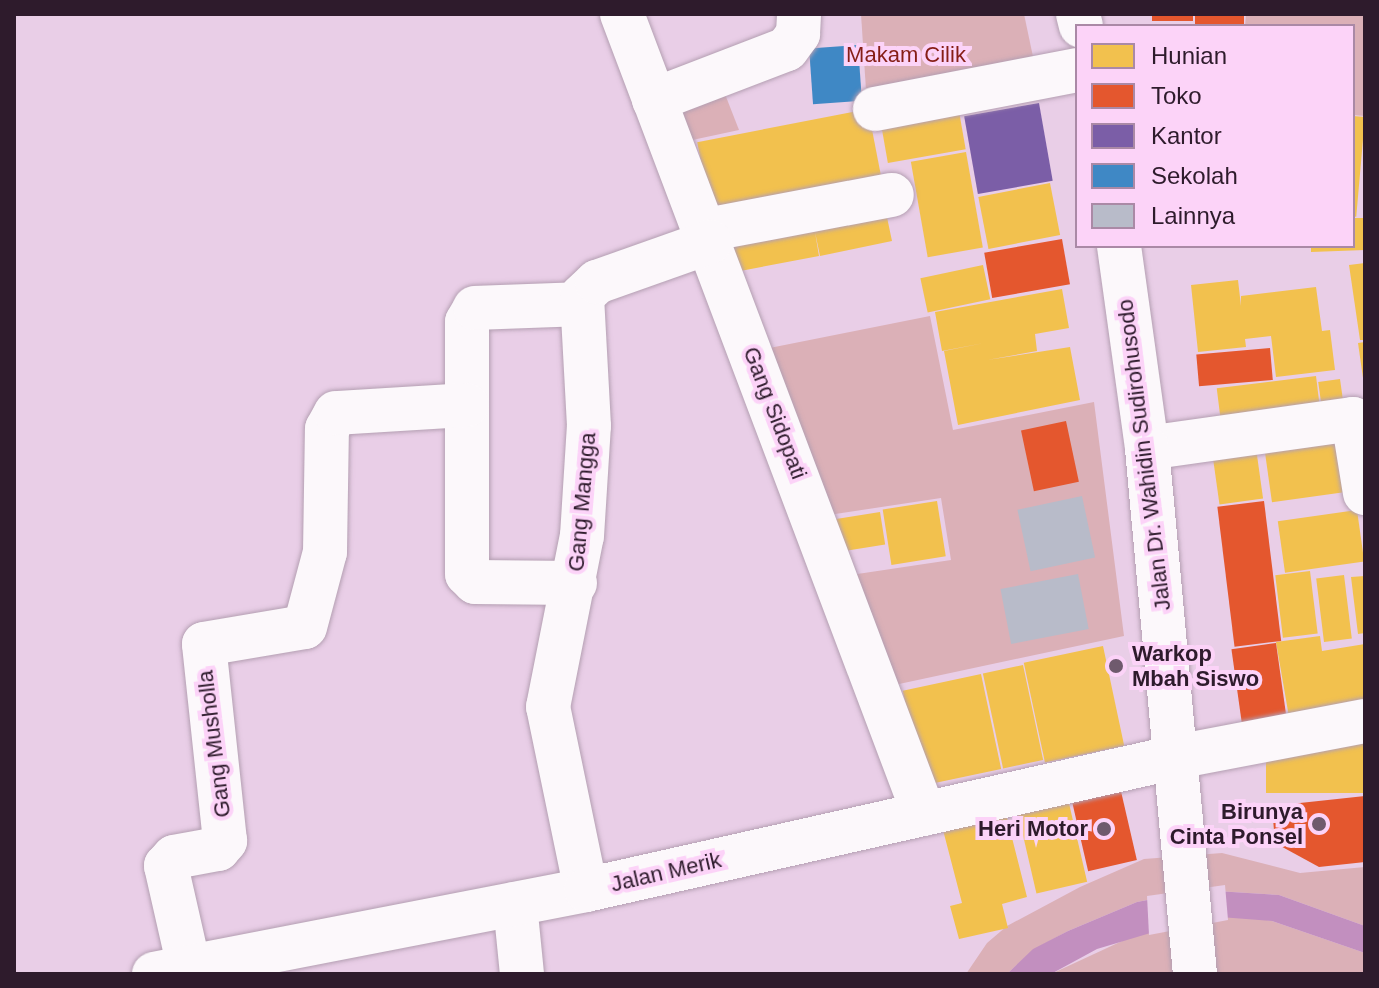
<!DOCTYPE html>
<html>
<head>
<meta charset="utf-8">
<style>
  body { margin:0 }
  #map { position:relative; width:1379px; height:988px; overflow:hidden; background:#e9cee7; font-family:Arial,sans-serif }
  div>[style] { position:absolute }
  .green>* { inset:0; background:#dbb0b7 }
  .water>* { inset:0; background:#c28fbf }
  .pier>* { inset:0; background:#e9cee7 }
  .homes>* { inset:0; background:#f2c14e; transform-origin:0 0 }
  .shops>* { inset:0; background:#e4572e; transform-origin:0 0 }
  .offices>* { inset:0; background:#7b5ea7; transform-origin:0 0 }
  .schools>* { inset:0; background:#3f88c5; transform-origin:0 0 }
  .building>* { inset:0; background:#b8bbc9; transform-origin:0 0 }
  .roads { filter:drop-shadow(0 0 2px #b49fb2) drop-shadow(0 0 2px #b49fb2) }
  .minor>* { height:44px; margin:-22px; padding:0 22px; transform-origin:22px; border-radius:22px; background:#fcf8fb }
  .highway>* { height:44px; margin:-22px; padding:0 22px; transform-origin:22px; border-radius:22px; background:#fcf8fb }
  .dots>* { width:22px; height:22px; translate:-50% -50%; box-sizing:border-box; border:4px solid #fcd3f8; border-radius:50% }
  span { translate:-50% -50%; white-space:nowrap; text-align:center; line-height:1.15; -webkit-text-stroke:8px #fcd3f8; paint-order:stroke }
  .park-label { font-size:22px; color:#861e16 }
  .street-label { font-size:22px; color:#2e1b2c }
  .poi-label { font-size:22px; color:#2e1b2c; font-weight:700 }
  .left { translate:0 -50%; text-align:left }
  .right { translate:-100% -50%; text-align:right }
  .frame { position:absolute; inset:0; border:16px solid #2e1b2c; pointer-events:none }
  .legend { position:absolute; left:1075px; top:24px; width:280px; height:224px; box-sizing:border-box; background:#fcd3f8; border:2px solid #aa89a6; margin:0; padding:10px 14px; list-style:none; font-size:24px; color:#2e1b2c }
  .legend li { display:flex; align-items:center; gap:16px; height:40px }
  .legend b { width:40px; border:2px solid #aa89a6 }
</style>
</head>
<body>
<div id="map">
  <div class="green">
    <i style="clip-path:polygon(861px 14px,1024px 14px,1036px 71px,867px 105px)"></i>
    <i style="clip-path:polygon(1246px 14px,1365px 14px,1365px 116px,1353px 115px,1353px 26px,1245px 26px)"></i>
    <i style="clip-path:polygon(723px 89px,739px 130px,683px 142px,671px 108px)"></i>
    <i style="clip-path:polygon(930px 316px,953px 430px,1094px 402px,1124px 636px,885px 687px,844px 576px,951px 560px,941px 498px,822px 516px,760px 350px)"></i>
    <i style="clip-path:polygon(1222px 853px,1300px 873px,1365px 867px,1365px 926px,1279px 895px,1200px 890px,1137px 902px,1068px 931px,1033px 950px,1007px 974px,966px 974px,987px 943px,1007px 926px,1080px 887px,1144px 859px)"></i>
    <i style="clip-path:polygon(1238px 915px,1272px 921px,1365px 953px,1365px 974px,1051px 974px,1135px 935px,1207px 916px)"></i>
  </div>
  <div class="water">
    <i style="clip-path:polygon(1200px 890px,1279px 895px,1365px 926px,1365px 953px,1272px 921px,1207px 916px,1097px 949px,1051px 974px,1007px 974px,1033px 949px,1068px 931px,1137px 902px)"></i>
  </div>
  <div class="pier">
    <i style="clip-path:polygon(1225px 885px,1228px 920px,1149px 935px,1147px 896px)"></i>
  </div>
  <div class="homes">
    <i style="left:957px;top:100px;width:50px;height:79px;rotate:80deg"></i>
    <i style="left:868px;top:109px;width:83px;height:174px;rotate:79deg"></i>
    <i style="left:1353px;top:116px;width:12px;height:100px;rotate:5deg"></i>
    <i style="left:966px;top:152px;width:97px;height:56px;rotate:80deg"></i>
    <i style="left:1050px;top:183px;width:53px;height:73px;rotate:79deg"></i>
    <i style="clip-path:polygon(884px 203px,892px 241px,820px 256px,815px 232px,819px 256px,735px 272px,726px 233px)"></i>
    <i style="clip-path:polygon(1353px 218px,1365px 218px,1365px 250px,1311px 252px,1311px 246px,1353px 246px)"></i>
    <i style="clip-path:polygon(1365px 263px,1365px 340px,1360px 340px,1349px 265px)"></i>
    <i style="left:983px;top:265px;width:35px;height:64px;rotate:78deg"></i>
    <i style="clip-path:polygon(1238px 280px,1241px 306px,1241px 296px,1316px 287px,1322px 331px,1330px 330px,1335px 370px,1276px 377px,1271px 336px,1245px 339px,1246px 347px,1198px 352px,1191px 285px)"></i>
    <i style="clip-path:polygon(1062px 289px,1069px 328px,1035px 334px,1037px 351px,987px 360px,1070px 347px,1080px 400px,958px 425px,944px 351px,984px 343px,942px 351px,935px 312px)"></i>
    <i style="clip-path:polygon(1365px 342px,1365px 378px,1363px 378px,1358px 343px)"></i>
    <i style="left:1316px;top:376px;width:43px;height:100px;rotate:83deg"></i>
    <i style="left:1340px;top:379px;width:36px;height:22px;rotate:82deg"></i>
    <i style="left:1341px;top:433px;width:59px;height:78px;rotate:82deg"></i>
    <i style="left:1255px;top:441px;width:58px;height:44px;rotate:82deg"></i>
    <i style="left:937px;top:501px;width:56px;height:55px;rotate:81deg"></i>
    <i style="left:1357px;top:510px;width:52px;height:80px;rotate:82deg"></i>
    <i style="left:880px;top:512px;width:33px;height:49px;rotate:81deg"></i>
    <i style="left:1310px;top:571px;width:63px;height:35px;rotate:83deg"></i>
    <i style="left:1344px;top:575px;width:64px;height:28px;rotate:83deg"></i>
    <i style="clip-path:polygon(1365px 576px,1365px 633px,1358px 634px,1351px 577px)"></i>
    <i style="clip-path:polygon(1320px 636px,1322px 651px,1365px 644px,1365px 700px,1289px 717px,1276px 642px)"></i>
    <i style="left:1103px;top:646px;width:102px;height:81px;rotate:78deg"></i>
    <i style="left:1023px;top:665px;width:97px;height:41px;rotate:78deg"></i>
    <i style="left:981px;top:674px;width:97px;height:80px;rotate:78deg"></i>
    <i style="left:1365px;top:744px;width:49px;height:99px;rotate:90deg"></i>
    <i style="left:1068px;top:799px;width:85px;height:52px;rotate:77deg"></i>
    <i style="clip-path:polygon(1006px 814px,1027px 897px,1002px 904px,1008px 928px,959px 939px,950px 906px,962px 903px,943px 830px)"></i>
  </div>
  <div class="shops">
    <i style="left:1152px;top:14px;width:41px;height:7px"></i>
    <i style="left:1195px;top:14px;width:49px;height:12px"></i>
    <i style="left:1062px;top:239px;width:46px;height:79px;rotate:80deg"></i>
    <i style="left:1270px;top:348px;width:32px;height:74px;rotate:85deg"></i>
    <i style="left:1066px;top:421px;width:62px;height:46px;rotate:78deg"></i>
    <i style="left:1264px;top:501px;width:141px;height:47px;rotate:83deg"></i>
    <i style="left:1276px;top:643px;width:75px;height:45px;rotate:82deg"></i>
    <i style="left:1120px;top:787px;width:75px;height:50px;rotate:77deg"></i>
    <i style="clip-path:polygon(1365px 796px,1365px 862px,1319px 867px,1275px 843px,1272px 806px)"></i>
  </div>
  <div class="offices">
    <i style="left:1039px;top:103px;width:79px;height:76px;rotate:80deg"></i>
  </div>
  <div class="schools">
    <i style="left:858px;top:45px;width:56px;height:49px;rotate:86deg"></i>
  </div>
  <div class="building">
    <i style="left:1082px;top:496px;width:63px;height:66px;rotate:78deg"></i>
    <i style="left:1078px;top:574px;width:56px;height:79px;rotate:79deg"></i>
  </div>
  <div class="roads">
    <div class="minor">
      <i style="left:622px;top:14px;width:855px;rotate:69.32deg"></i>
      <i style="left:654px;top:100px;width:142px;rotate:-21deg"></i>
      <i style="left:787px;top:49px;width:19px;rotate:-54deg"></i>
      <i style="left:798px;top:34px;width:20px;rotate:-87deg"></i>
      <i style="left:875px;top:109px;width:206px;rotate:-10.9deg"></i>
      <i style="left:706px;top:230px;width:189px;rotate:-10.7deg"></i>
      <i style="left:1147px;top:448px;width:208px;rotate:-8deg"></i>
      <i style="left:1353px;top:419px;width:75px;rotate:80.8deg"></i>
      <i style="left:575px;top:583px;width:100px;rotate:-179.4deg"></i>
      <i style="left:475px;top:582px;width:11px;rotate:-135deg"></i>
      <i style="left:467px;top:574px;width:252px;rotate:-90deg"></i>
      <i style="left:467px;top:322px;width:16px;rotate:-60deg"></i>
      <i style="left:475px;top:308px;width:107px;rotate:-2.1deg"></i>
      <i style="left:586px;top:890px;width:187px;rotate:-101.7deg"></i>
      <i style="left:548px;top:707px;width:174px;rotate:-78.8deg"></i>
      <i style="left:582px;top:536px;width:110px;rotate:-86.4deg"></i>
      <i style="left:589px;top:426px;width:130px;rotate:-93.1deg"></i>
      <i style="left:582px;top:296px;width:21px;rotate:-43deg"></i>
      <i style="left:597px;top:282px;width:120px;rotate:-19.5deg"></i>
      <i style="left:515px;top:904px;width:70px;rotate:84.3deg"></i>
      <i style="left:189px;top:967px;width:104px;rotate:-102.8deg"></i>
      <i style="left:166px;top:866px;width:12px;rotate:-48deg"></i>
      <i style="left:174px;top:857px;width:45px;rotate:-10.3deg"></i>
      <i style="left:218px;top:849px;width:11px;rotate:-49deg"></i>
      <i style="left:225px;top:841px;width:198px;rotate:-96.1deg"></i>
      <i style="left:204px;top:644px;width:102px;rotate:-9.6deg"></i>
      <i style="left:305px;top:627px;width:78px;rotate:-75.1deg"></i>
      <i style="left:325px;top:552px;width:123px;rotate:-89.1deg"></i>
      <i style="left:327px;top:429px;width:18px;rotate:-61deg"></i>
      <i style="left:336px;top:413px;width:131px;rotate:-3.5deg"></i>
      <i style="left:154px;top:974px;width:440px;rotate:-11deg"></i>
      <i style="left:586px;top:890px;width:605px;rotate:-12.7deg"></i>
      <i style="left:1176px;top:757px;width:192px;rotate:-10.8deg"></i>
    </div>
    <div class="highway">
      <i style="left:1078px;top:14px;width:12px;rotate:76deg"></i>
      <i style="left:1119px;top:246px;width:204px;rotate:82.1deg"></i>
      <i style="left:1147px;top:448px;width:528px;rotate:84.79deg"></i>
    </div>
  </div>
  <div class="dots">
    <i style="left:1116px;top:666px;background:#6f5a6d"></i>
    <i style="left:1319px;top:824px;background:#6f5a6d"></i>
    <i style="left:1104px;top:829px;background:#6f5a6d"></i>
  </div>
  <div class="park-label">
    <span style="left:906px;top:55px">Makam Cilik</span>
  </div>
  <div class="street-label">
    <span style="left:775px;top:413px;rotate:69deg">Gang Sidopati</span>
    <span style="left:1144px;top:455px;rotate:-97deg">Jalan Dr. Wahidin Sudirohusodo</span>
    <span style="left:582px;top:502px;rotate:-85deg">Gang Mangga</span>
    <span style="left:214px;top:744px;rotate:-97deg">Gang Musholla</span>
    <span style="left:666px;top:872px;rotate:-13deg">Jalan Merik</span>
  </div>
  <div class="poi-label">
    <span class="left" style="left:1132px;top:666px">Warkop<br>Mbah Siswo</span>
    <span class="right" style="left:1303px;top:824px">Birunya<br>Cinta Ponsel</span>
    <span class="right" style="left:1088px;top:829px">Heri Motor</span>
  </div>
  <div class="frame"></div>
  <ul class="legend">
  <li><b style="height:22px;background:#f2c14e"></b>Hunian</li>
  <li><b style="height:22px;background:#e4572e"></b>Toko</li>
  <li><b style="height:22px;background:#7b5ea7"></b>Kantor</li>
  <li><b style="height:22px;background:#3f88c5"></b>Sekolah</li>
  <li><b style="height:22px;background:#b8bbc9"></b>Lainnya</li>
  </ul>
</div>
</body>
</html>
